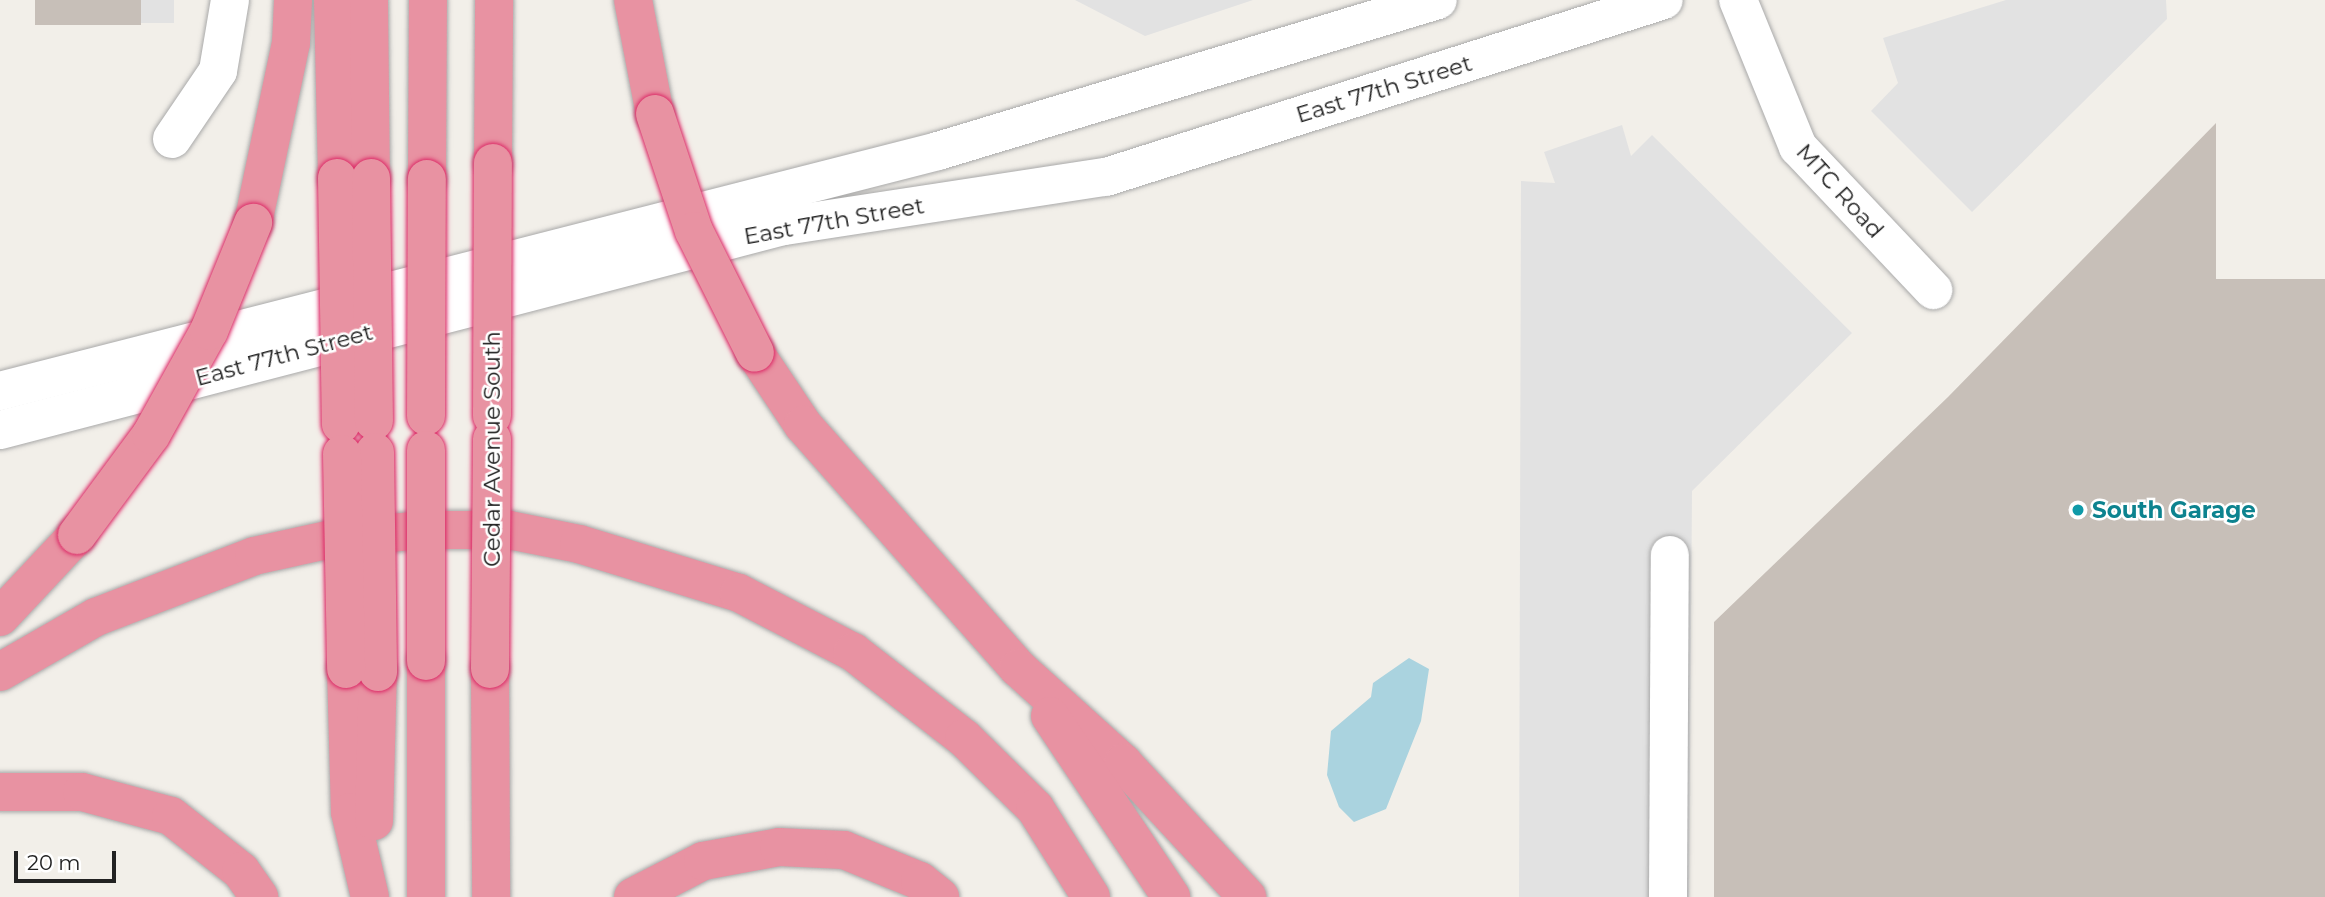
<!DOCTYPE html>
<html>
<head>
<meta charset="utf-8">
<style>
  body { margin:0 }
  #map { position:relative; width:2325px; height:897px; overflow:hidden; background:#f2efe9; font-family:Montserrat,sans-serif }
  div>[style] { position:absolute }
  .parking>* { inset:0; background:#e2e2e2; transform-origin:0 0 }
  .water>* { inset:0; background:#aad3df }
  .building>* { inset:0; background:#c7bfb8; transform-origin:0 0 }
  .roads { filter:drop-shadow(0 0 2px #a9a9a9) drop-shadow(0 0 2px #a9a9a9) }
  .minor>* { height:38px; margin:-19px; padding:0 19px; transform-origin:19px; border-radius:19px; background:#fff }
  .highway>* { height:38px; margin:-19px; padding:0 19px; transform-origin:19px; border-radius:19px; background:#e892a2 }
  .bridges { filter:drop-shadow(0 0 2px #dc2a67) drop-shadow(0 0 2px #dc2a67) }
  .highway-bridge>* { height:38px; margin:-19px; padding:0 19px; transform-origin:19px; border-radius:19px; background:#e892a2 }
  .dots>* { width:19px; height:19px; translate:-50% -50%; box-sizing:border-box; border:4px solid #fff; border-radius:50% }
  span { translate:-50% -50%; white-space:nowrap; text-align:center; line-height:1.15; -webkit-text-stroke:5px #fff; paint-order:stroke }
  .street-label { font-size:23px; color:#222 }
  .culture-label { font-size:23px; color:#0d838f; font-weight:700 }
  .left { translate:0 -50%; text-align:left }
  .scale { position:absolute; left:14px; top:851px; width:102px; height:32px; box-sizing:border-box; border:4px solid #222; border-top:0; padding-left:9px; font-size:21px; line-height:24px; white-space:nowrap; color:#222; -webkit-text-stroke:5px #fff; paint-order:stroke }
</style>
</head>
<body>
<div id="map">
  <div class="parking">
    <i style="left:141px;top:0;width:33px;height:23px"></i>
    <i style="clip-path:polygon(1075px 0,1253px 0,1145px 36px)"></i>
    <i style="clip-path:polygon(2006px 0,2166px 0,2167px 19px,1972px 212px,1871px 111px,1898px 83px,1883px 38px)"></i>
    <i style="clip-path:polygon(1622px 125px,1631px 156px,1652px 135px,1852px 333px,1692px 491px,1689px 897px,1519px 897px,1521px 181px,1555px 183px,1544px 152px)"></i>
  </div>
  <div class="water">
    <i style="clip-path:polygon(1409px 658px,1429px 669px,1421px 721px,1386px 809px,1354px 822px,1339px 807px,1327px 775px,1331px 731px,1371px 697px,1373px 683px)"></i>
  </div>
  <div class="building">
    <i style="left:35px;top:0;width:106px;height:25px"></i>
    <i style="clip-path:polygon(2216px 123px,2216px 279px,2325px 279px,2325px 897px,1714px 897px,1714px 622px,1948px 397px)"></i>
  </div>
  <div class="roads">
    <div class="minor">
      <i style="left:1738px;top:0;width:159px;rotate:67.8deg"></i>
      <i style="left:1798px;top:147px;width:197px;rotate:46.6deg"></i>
      <i style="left:172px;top:139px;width:82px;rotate:-55.9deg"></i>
      <i style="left:218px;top:71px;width:72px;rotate:-80.4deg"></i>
      <i style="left:0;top:391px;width:968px;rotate:-14.35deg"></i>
      <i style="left:938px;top:151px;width:522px;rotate:-16.8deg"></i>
      <i style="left:0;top:430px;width:810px;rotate:-14.59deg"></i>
      <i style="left:784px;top:226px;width:326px;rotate:-8.7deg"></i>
      <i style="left:1106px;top:177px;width:585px;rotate:-17.6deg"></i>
      <i style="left:1668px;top:897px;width:342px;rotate:-89.7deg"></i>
    </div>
    <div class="highway">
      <i style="left:333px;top:0;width:178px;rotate:88.7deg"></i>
      <i style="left:369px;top:0;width:178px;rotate:89.4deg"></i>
      <i style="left:633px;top:0;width:116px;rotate:79.1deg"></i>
      <i style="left:493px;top:163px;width:163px;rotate:-89.6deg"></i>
      <i style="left:427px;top:179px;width:179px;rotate:-89.7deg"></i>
      <i style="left:253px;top:223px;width:184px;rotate:-78.1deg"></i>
      <i style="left:291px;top:43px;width:43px;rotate:-87.3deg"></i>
      <i style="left:755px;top:353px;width:87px;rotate:56.3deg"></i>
      <i style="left:803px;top:425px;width:324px;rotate:48.5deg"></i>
      <i style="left:1018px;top:668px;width:142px;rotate:42.1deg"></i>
      <i style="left:1123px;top:763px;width:183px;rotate:47.2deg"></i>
      <i style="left:0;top:617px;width:112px;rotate:-46.8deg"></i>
      <i style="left:346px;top:669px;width:143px;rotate:88.4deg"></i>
      <i style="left:350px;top:812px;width:87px;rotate:76.8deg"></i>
      <i style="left:490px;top:669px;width:228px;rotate:89.7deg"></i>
      <i style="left:0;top:672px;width:111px;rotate:-29.8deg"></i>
      <i style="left:96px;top:617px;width:169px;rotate:-21.1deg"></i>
      <i style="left:254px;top:556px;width:84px;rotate:-12.4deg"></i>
      <i style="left:336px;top:538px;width:86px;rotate:-5.3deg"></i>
      <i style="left:422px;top:530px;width:87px"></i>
      <i style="left:509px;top:530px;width:71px;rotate:11.3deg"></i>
      <i style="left:579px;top:544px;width:167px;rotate:17deg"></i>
      <i style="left:739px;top:593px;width:128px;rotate:27.4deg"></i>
      <i style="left:853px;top:652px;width:140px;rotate:37.8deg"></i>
      <i style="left:964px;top:738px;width:100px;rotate:44.6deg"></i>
      <i style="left:1035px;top:808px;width:105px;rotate:57.8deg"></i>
      <i style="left:1050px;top:716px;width:218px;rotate:56.2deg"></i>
      <i style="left:0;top:792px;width:82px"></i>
      <i style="left:82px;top:792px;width:92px;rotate:15.1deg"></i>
      <i style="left:171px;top:816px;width:89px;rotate:38.2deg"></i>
      <i style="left:241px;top:871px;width:32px;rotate:55deg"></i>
      <i style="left:374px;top:821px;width:149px;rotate:-88.5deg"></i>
      <i style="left:426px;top:897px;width:236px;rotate:-90deg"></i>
      <i style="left:633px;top:897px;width:79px;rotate:-27.2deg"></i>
      <i style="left:703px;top:861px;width:77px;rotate:-10.4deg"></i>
      <i style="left:779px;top:847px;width:65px;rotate:2.6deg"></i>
      <i style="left:844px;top:850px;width:82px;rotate:22.2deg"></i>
      <i style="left:920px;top:881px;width:26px;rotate:39deg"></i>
    </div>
  </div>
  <div class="bridges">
    <div class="highway-bridge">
      <i style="left:655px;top:114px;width:123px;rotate:71.6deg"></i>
      <i style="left:694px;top:231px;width:136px;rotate:63.4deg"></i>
      <i style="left:337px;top:178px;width:246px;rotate:89.1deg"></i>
      <i style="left:371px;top:178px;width:243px;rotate:89.3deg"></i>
      <i style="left:426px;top:416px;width:237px;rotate:-89.8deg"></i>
      <i style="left:492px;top:416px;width:253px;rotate:-89.8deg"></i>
      <i style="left:426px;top:450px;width:211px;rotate:90deg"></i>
      <i style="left:375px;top:452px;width:220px;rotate:89.2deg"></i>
      <i style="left:342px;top:454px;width:215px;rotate:88.9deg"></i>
      <i style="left:77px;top:535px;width:124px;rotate:-53.5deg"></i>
      <i style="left:151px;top:435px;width:119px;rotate:-60.9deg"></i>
      <i style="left:209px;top:331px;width:117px;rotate:-67.8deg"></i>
      <i style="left:490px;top:669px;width:230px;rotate:-89.5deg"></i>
    </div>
  </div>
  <div class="dots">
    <i style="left:2078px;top:510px;background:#0f9aa8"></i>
  </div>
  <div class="street-label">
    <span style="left:1384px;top:89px;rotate:-17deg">East 77th Street</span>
    <span style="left:1840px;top:191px;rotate:48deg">MTC Road</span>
    <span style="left:834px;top:221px;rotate:-10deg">East 77th Street</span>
    <span style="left:284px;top:355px;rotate:-15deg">East 77th Street</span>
    <span style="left:492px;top:449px;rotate:-90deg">Cedar Avenue South</span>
  </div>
  <div class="culture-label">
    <span class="left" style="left:2092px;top:510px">South Garage</span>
  </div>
  <div class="scale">20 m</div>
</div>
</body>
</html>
